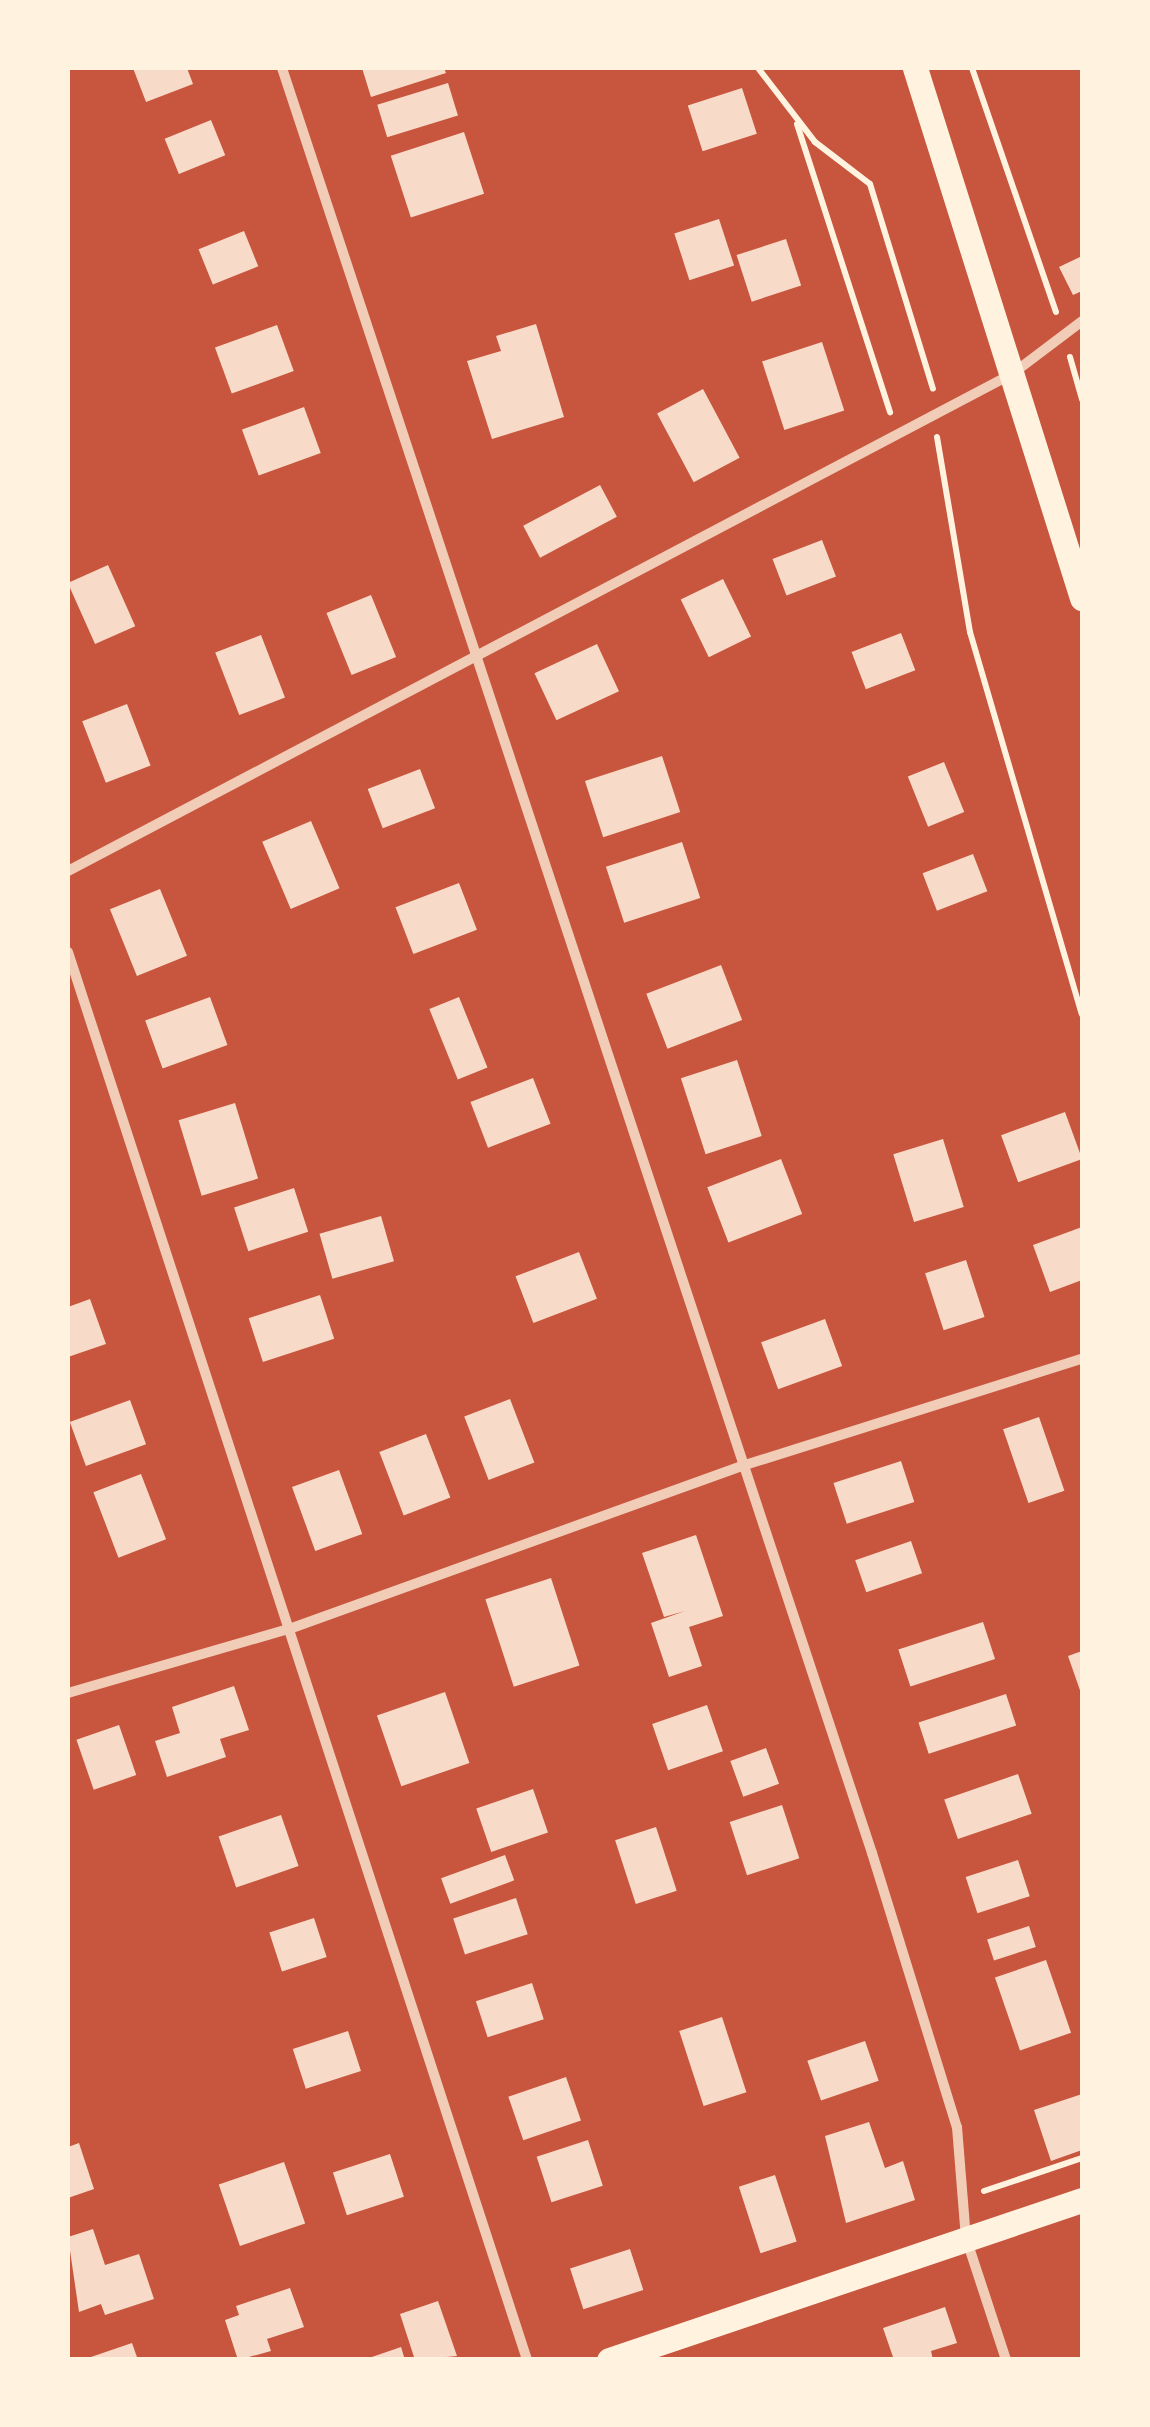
<!DOCTYPE html>
<html>
<head>
<meta charset="utf-8">
<style>
  body { margin:0 }
  #map { position:relative; width:1150px; height:2427px; overflow:hidden; background:#c8553d; font-family:"Golos Text",sans-serif }
  div>[style] { position:absolute }
  .building>* { inset:0; background:#f7dbc8; transform-origin:0 0 }
  .path>* { height:6px; margin:-3px; padding:0 3px; transform-origin:3px; border-radius:3px; background:#fff3e0 }
  .minor>* { height:10px; margin:-5px; padding:0 5px; transform-origin:5px; border-radius:5px; background:#f1ccb7 }
  .primary>* { height:25px; margin:-12.5px; padding:0 12.5px; transform-origin:12.5px; border-radius:12.5px; background:#fff3e0 }
  span { translate:-50% -50%; white-space:nowrap; text-align:center; line-height:1.15; -webkit-text-stroke:10px #fff3e0; paint-order:stroke }
  .frame { position:absolute; inset:0; border:70px solid #fff3e0; pointer-events:none }
</style>
</head>
<body>
<div id="map">
  <div class="building">
    <i style="clip-path:polygon(133px 68px,187px 68px,193px 84px,146px 102px)"></i>
    <i style="clip-path:polygon(362px 68px,444px 68px,446px 73px,371px 97px)"></i>
    <i style="left:448px;top:83px;width:34px;height:74px;rotate:73deg"></i>
    <i style="left:742px;top:88px;width:48px;height:57px;rotate:72deg"></i>
    <i style="left:211px;top:120px;width:38px;height:50px;rotate:68deg"></i>
    <i style="left:464px;top:132px;width:65px;height:77px;rotate:72deg"></i>
    <i style="left:719px;top:219px;width:49px;height:47px;rotate:72deg"></i>
    <i style="left:244px;top:231px;width:38px;height:49px;rotate:68deg"></i>
    <i style="left:786px;top:239px;width:49px;height:52px;rotate:72deg"></i>
    <i style="clip-path:polygon(1082px 256px,1082px 291px,1073px 295px,1059px 267px)"></i>
    <i style="clip-path:polygon(536px 324px,564px 417px,492px 439px,467px 361px,501px 351px,496px 336px)"></i>
    <i style="left:277px;top:325px;width:49px;height:66px;rotate:70deg"></i>
    <i style="left:822px;top:342px;width:72px;height:63px;rotate:72deg"></i>
    <i style="left:703px;top:389px;width:78px;height:52px;rotate:62deg"></i>
    <i style="left:304px;top:407px;width:49px;height:66px;rotate:70deg"></i>
    <i style="left:600px;top:485px;width:36px;height:87px;rotate:62deg"></i>
    <i style="left:822px;top:540px;width:39px;height:53px;rotate:69deg"></i>
    <i style="left:108px;top:565px;width:67px;height:44px;rotate:66deg"></i>
    <i style="left:723px;top:579px;width:64px;height:47px;rotate:64deg"></i>
    <i style="left:371px;top:595px;width:67px;height:48px;rotate:68deg"></i>
    <i style="left:901px;top:633px;width:40px;height:53px;rotate:69deg"></i>
    <i style="left:261px;top:635px;width:67px;height:49px;rotate:69deg"></i>
    <i style="left:597px;top:644px;width:52px;height:69px;rotate:65deg"></i>
    <i style="left:127px;top:704px;width:66px;height:48px;rotate:69deg"></i>
    <i style="left:662px;top:756px;width:59px;height:81px;rotate:72deg"></i>
    <i style="left:944px;top:762px;width:54px;height:39px;rotate:68deg"></i>
    <i style="left:420px;top:769px;width:42px;height:56px;rotate:69deg"></i>
    <i style="left:311px;top:821px;width:73px;height:53px;rotate:67deg"></i>
    <i style="left:682px;top:842px;width:59px;height:80px;rotate:72deg"></i>
    <i style="left:973px;top:854px;width:40px;height:54px;rotate:69deg"></i>
    <i style="left:459px;top:883px;width:50px;height:68px;rotate:69deg"></i>
    <i style="left:160px;top:889px;width:72px;height:54px;rotate:68deg"></i>
    <i style="left:721px;top:965px;width:59px;height:80px;rotate:69deg"></i>
    <i style="left:210px;top:997px;width:51px;height:69px;rotate:70deg"></i>
    <i style="left:459px;top:997px;width:76px;height:32px;rotate:68deg"></i>
    <i style="left:737px;top:1060px;width:80px;height:59px;rotate:72deg"></i>
    <i style="left:533px;top:1078px;width:49px;height:67px;rotate:69deg"></i>
    <i style="left:235px;top:1103px;width:79px;height:59px;rotate:73deg"></i>
    <i style="left:1065px;top:1112px;width:50px;height:68px;rotate:70deg"></i>
    <i style="left:943px;top:1139px;width:71px;height:52px;rotate:73deg"></i>
    <i style="left:781px;top:1159px;width:59px;height:79px;rotate:69deg"></i>
    <i style="left:294px;top:1188px;width:46px;height:63px;rotate:72deg"></i>
    <i style="left:381px;top:1216px;width:47px;height:64px;rotate:74deg"></i>
    <i style="clip-path:polygon(1082px 1227px,1082px 1280px,1050px 1292px,1033px 1245px)"></i>
    <i style="left:579px;top:1252px;width:50px;height:68px;rotate:69deg"></i>
    <i style="left:966px;top:1260px;width:60px;height:43px;rotate:72deg"></i>
    <i style="left:320px;top:1295px;width:46px;height:75px;rotate:72deg"></i>
    <i style="clip-path:polygon(90px 1299px,106px 1344px,68px 1357px,68px 1307px)"></i>
    <i style="left:825px;top:1319px;width:50px;height:68px;rotate:70deg"></i>
    <i style="left:510px;top:1399px;width:68px;height:49px;rotate:69deg"></i>
    <i style="left:130px;top:1400px;width:47px;height:64px;rotate:70deg"></i>
    <i style="left:1039px;top:1417px;width:78px;height:38px;rotate:71deg"></i>
    <i style="left:426px;top:1434px;width:68px;height:50px;rotate:69deg"></i>
    <i style="left:901px;top:1461px;width:43px;height:71px;rotate:72deg"></i>
    <i style="left:339px;top:1470px;width:68px;height:50px;rotate:70deg"></i>
    <i style="left:141px;top:1474px;width:70px;height:51px;rotate:69deg"></i>
    <i style="clip-path:polygon(696px 1535px,723px 1616px,689px 1627px,702px 1666px,669px 1677px,651px 1623px,685px 1611px,664px 1617px,642px 1553px)"></i>
    <i style="left:911px;top:1541px;width:34px;height:59px;rotate:71deg"></i>
    <i style="left:551px;top:1578px;width:92px;height:69px;rotate:72deg"></i>
    <i style="left:983px;top:1622px;width:39px;height:89px;rotate:72deg"></i>
    <i style="clip-path:polygon(1082px 1651px,1082px 1696px,1068px 1656px)"></i>
    <i style="clip-path:polygon(234px 1686px,249px 1730px,220px 1739px,226px 1757px,167px 1777px,155px 1741px,180px 1733px,172px 1707px)"></i>
    <i style="left:445px;top:1692px;width:75px;height:72px;rotate:71deg"></i>
    <i style="left:1006px;top:1694px;width:33px;height:92px;rotate:72deg"></i>
    <i style="left:707px;top:1705px;width:49px;height:58px;rotate:71deg"></i>
    <i style="left:119px;top:1725px;width:53px;height:45px;rotate:71deg"></i>
    <i style="left:766px;top:1748px;width:38px;height:38px;rotate:70deg"></i>
    <i style="left:1018px;top:1774px;width:42px;height:78px;rotate:71deg"></i>
    <i style="left:533px;top:1789px;width:46px;height:60px;rotate:71deg"></i>
    <i style="left:782px;top:1805px;width:56px;height:55px;rotate:72deg"></i>
    <i style="left:281px;top:1815px;width:54px;height:66px;rotate:71deg"></i>
    <i style="left:656px;top:1827px;width:67px;height:43px;rotate:72deg"></i>
    <i style="left:505px;top:1855px;width:27px;height:68px;rotate:70deg"></i>
    <i style="left:1018px;top:1860px;width:38px;height:55px;rotate:72deg"></i>
    <i style="left:516px;top:1898px;width:38px;height:66px;rotate:72deg"></i>
    <i style="left:314px;top:1918px;width:41px;height:47px;rotate:72deg"></i>
    <i style="left:1029px;top:1926px;width:22px;height:44px;rotate:72deg"></i>
    <i style="left:1046px;top:1960px;width:77px;height:54px;rotate:71deg"></i>
    <i style="left:532px;top:1983px;width:38px;height:59px;rotate:72deg"></i>
    <i style="left:722px;top:2017px;width:79px;height:45px;rotate:72deg"></i>
    <i style="left:348px;top:2031px;width:42px;height:58px;rotate:72deg"></i>
    <i style="left:865px;top:2041px;width:42px;height:61px;rotate:71deg"></i>
    <i style="left:566px;top:2077px;width:46px;height:61px;rotate:71deg"></i>
    <i style="clip-path:polygon(1082px 2094px,1082px 2150px,1051px 2161px,1034px 2110px)"></i>
    <i style="clip-path:polygon(869px 2122px,885px 2168px,903px 2161px,915px 2200px,846px 2223px,825px 2136px)"></i>
    <i style="left:588px;top:2140px;width:48px;height:54px;rotate:72deg"></i>
    <i style="clip-path:polygon(79px 2143px,94px 2189px,68px 2198px,68px 2147px)"></i>
    <i style="left:390px;top:2154px;width:45px;height:60px;rotate:72deg"></i>
    <i style="left:284px;top:2162px;width:65px;height:69px;rotate:71deg"></i>
    <i style="left:775px;top:2175px;width:70px;height:38px;rotate:72deg"></i>
    <i style="clip-path:polygon(93px 2229px,105px 2265px,139px 2254px,154px 2299px,105px 2315px,101px 2304px,79px 2312px,68px 2237px)"></i>
    <i style="left:630px;top:2249px;width:43px;height:63px;rotate:72deg"></i>
    <i style="clip-path:polygon(290px 2288px,304px 2327px,267px 2339px,271px 2351px,238px 2360px,225px 2320px,239px 2315px,236px 2306px)"></i>
    <i style="clip-path:polygon(438px 2301px,457px 2356px,415px 2360px,400px 2314px)"></i>
    <i style="clip-path:polygon(945px 2307px,957px 2343px,931px 2351px,933px 2360px,894px 2360px,883px 2328px)"></i>
    <i style="clip-path:polygon(132px 2343px,138px 2360px,85px 2360px,85px 2359px)"></i>
    <i style="clip-path:polygon(401px 2347px,405px 2360px,366px 2360px,366px 2359px)"></i>
  </div>
  <div class="path">
    <i style="left:758px;top:68px;width:93px;rotate:52.4deg"></i>
    <i style="left:815px;top:142px;width:69px;rotate:37.4deg"></i>
    <i style="left:870px;top:184px;width:214px;rotate:72.9deg"></i>
    <i style="left:972px;top:68px;width:258px;rotate:71deg"></i>
    <i style="left:797px;top:124px;width:303px;rotate:72.1deg"></i>
    <i style="left:1070px;top:357px;width:44px;rotate:74.1deg"></i>
    <i style="left:937px;top:437px;width:198px;rotate:80.4deg"></i>
    <i style="left:970px;top:632px;width:398px;rotate:73.7deg"></i>
    <i style="left:984px;top:2191px;width:103px;rotate:-18.6deg"></i>
  </div>
  <div class="minor">
    <i style="left:282px;top:68px;width:1880px;rotate:71.71deg"></i>
    <i style="left:872px;top:1853px;width:287px;rotate:72.8deg"></i>
    <i style="left:957px;top:2127px;width:111px;rotate:85.4deg"></i>
    <i style="left:966px;top:2238px;width:128px;rotate:71.8deg"></i>
    <i style="left:68px;top:871px;width:1067px;rotate:-27.77deg"></i>
    <i style="left:1012px;top:374px;width:88px;rotate:-37.1deg"></i>
    <i style="left:68px;top:952px;width:1481px;rotate:71.94deg"></i>
    <i style="left:68px;top:1693px;width:233px;rotate:-16.2deg"></i>
    <i style="left:292px;top:1628px;width:481px;rotate:-19.8deg"></i>
    <i style="left:745px;top:1465px;width:353px;rotate:-17.5deg"></i>
  </div>
  <div class="primary">
    <i style="left:915px;top:68px;width:556px;rotate:72.51deg"></i>
    <i style="left:609px;top:2360px;width:499px;rotate:-18.7deg"></i>
  </div>
  <div class="frame"></div>
</div>
</body>
</html>
